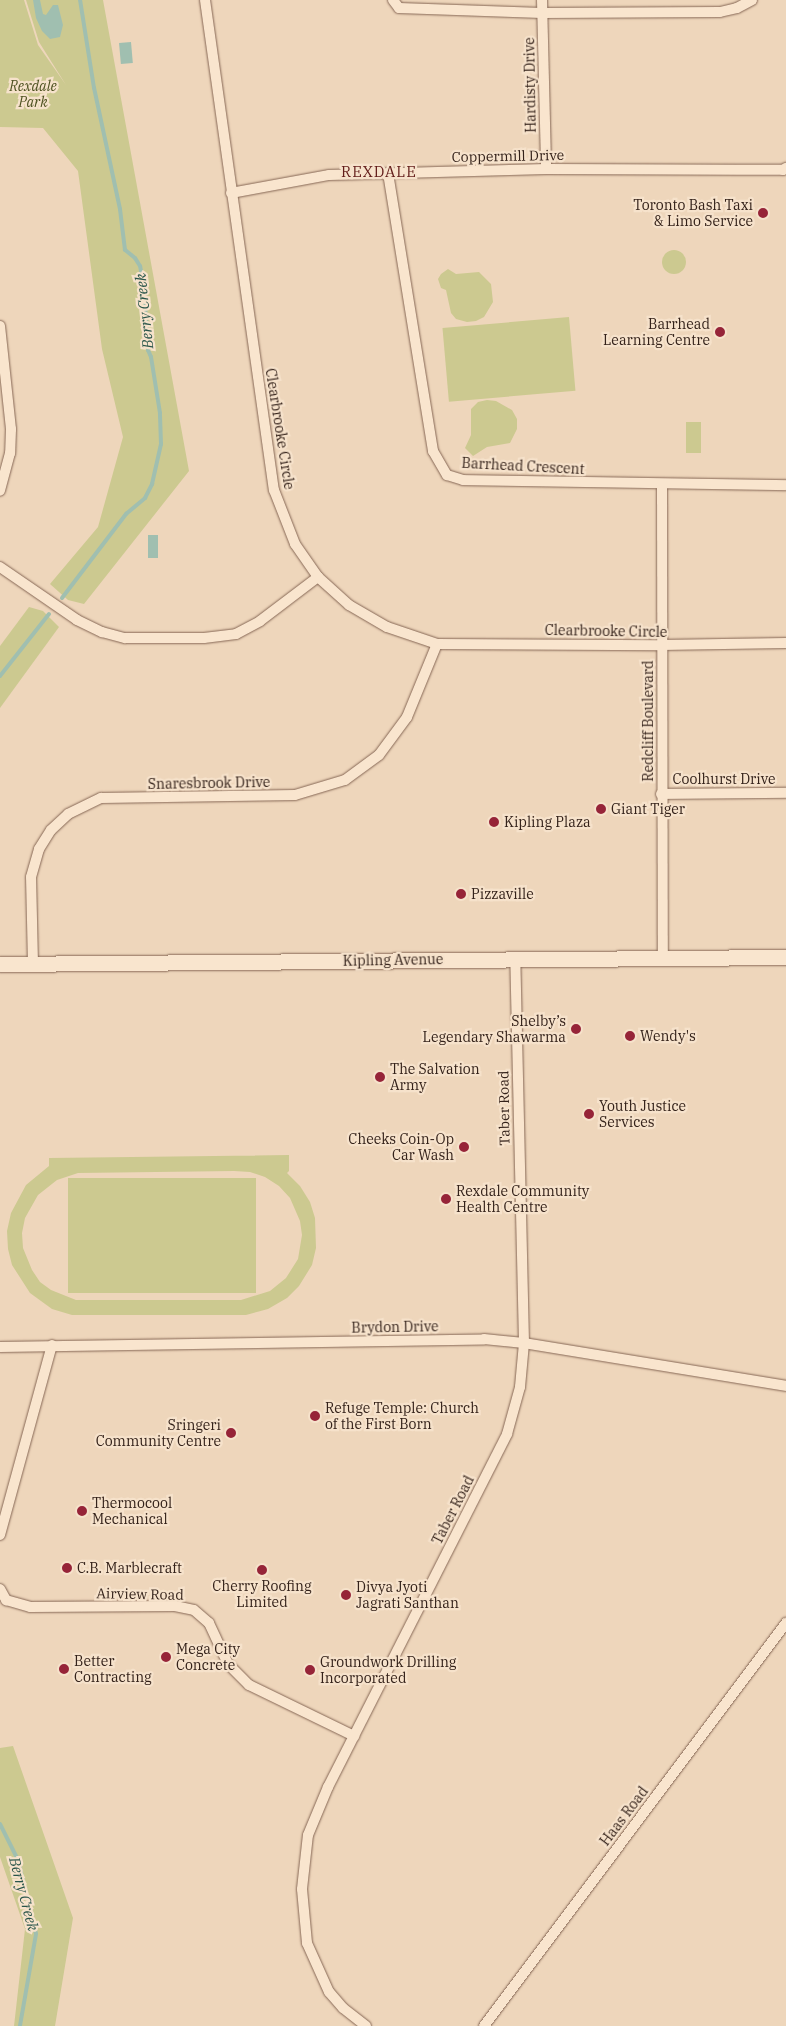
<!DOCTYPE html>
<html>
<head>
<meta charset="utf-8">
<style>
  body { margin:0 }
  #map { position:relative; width:786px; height:2026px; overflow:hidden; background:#eed6bb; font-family:"IBM Plex Serif",serif }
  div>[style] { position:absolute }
  .green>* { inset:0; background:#ccc990; transform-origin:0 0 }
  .round { border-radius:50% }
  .water>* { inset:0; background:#a0bfb0; transform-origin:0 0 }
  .stream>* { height:4px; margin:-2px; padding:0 2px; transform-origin:2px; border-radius:2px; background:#a0bfb0 }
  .roads { filter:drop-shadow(0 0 1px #866755) drop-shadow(0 0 1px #866755) }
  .minor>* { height:10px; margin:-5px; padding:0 5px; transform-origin:5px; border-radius:5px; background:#f9e5ce }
  .secondary>* { height:15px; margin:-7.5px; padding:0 7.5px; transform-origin:7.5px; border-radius:7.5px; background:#f9e5ce }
  .dots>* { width:14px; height:14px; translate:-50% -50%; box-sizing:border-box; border:2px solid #f6e2cb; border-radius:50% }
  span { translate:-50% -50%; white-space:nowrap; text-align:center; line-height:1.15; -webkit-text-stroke:4.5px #f6e2cb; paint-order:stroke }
  .street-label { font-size:14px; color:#34221a }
  .park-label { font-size:14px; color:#4d5120; font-style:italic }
  .poi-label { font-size:14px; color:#34221a }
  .right { translate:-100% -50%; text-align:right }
  .left { translate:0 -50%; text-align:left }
  .neighbourhood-label { font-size:15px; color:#621c19; letter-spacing:1px }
  .water-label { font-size:15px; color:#29554a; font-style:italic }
</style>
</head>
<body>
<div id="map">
  <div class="green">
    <i style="clip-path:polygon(0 0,24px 0,38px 45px,66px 85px,39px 42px,26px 0,103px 0,189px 471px,84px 604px,68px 600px,50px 584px,98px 527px,123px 437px,102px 349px,78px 171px,43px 128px,0 127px)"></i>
    <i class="round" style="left:662px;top:250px;width:24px;height:24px"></i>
    <i style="clip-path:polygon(448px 269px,456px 274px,479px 272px,491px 284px,493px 302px,484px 317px,476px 321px,467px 322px,456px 319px,451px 313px,446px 290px,441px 288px,438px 279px,441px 274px)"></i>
    <i style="left:569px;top:317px;width:74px;height:127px;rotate:85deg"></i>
    <i style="clip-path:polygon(487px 400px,496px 401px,512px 410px,517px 419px,517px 429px,510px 443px,487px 447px,473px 456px,465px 448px,471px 435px,471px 409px,478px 402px)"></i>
    <i style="left:686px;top:422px;width:15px;height:31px"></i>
    <i style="clip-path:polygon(29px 607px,43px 611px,59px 627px,0 708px,0 646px)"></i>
    <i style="clip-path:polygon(evenodd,289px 1155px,289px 1171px,287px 1173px,300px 1186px,310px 1202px,315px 1218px,316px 1248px,312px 1265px,299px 1286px,287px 1298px,268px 1309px,246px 1315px,72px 1315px,52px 1309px,30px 1293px,12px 1265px,8px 1249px,7px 1231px,11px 1213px,26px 1185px,49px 1166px,49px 1158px,289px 1155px,234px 1171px,250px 1172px,265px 1177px,279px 1186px,290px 1198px,300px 1221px,302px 1235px,298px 1259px,286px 1278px,270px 1291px,241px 1300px,76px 1300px,51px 1290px,40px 1282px,32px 1270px,23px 1248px,22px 1233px,25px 1218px,38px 1195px,57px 1180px,78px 1173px,234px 1171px)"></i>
    <i style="left:256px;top:1178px;width:115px;height:188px;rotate:90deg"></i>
    <i style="clip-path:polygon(13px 1746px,73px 1918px,55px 2026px,14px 2026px,25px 1929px,0 1857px,0 1748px)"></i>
  </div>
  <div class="water">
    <i style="clip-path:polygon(33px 0,40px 0,43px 14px,46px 15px,53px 5px,58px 5px,63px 25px,60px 37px,50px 39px,42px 31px,36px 18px)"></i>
    <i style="left:131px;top:42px;width:21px;height:12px;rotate:85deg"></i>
    <i style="left:148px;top:535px;width:10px;height:23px"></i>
  </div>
  <div class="stream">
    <i style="left:62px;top:598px;width:106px;rotate:-52.7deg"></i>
    <i style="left:126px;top:514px;width:25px;rotate:-40deg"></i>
    <i style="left:145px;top:498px;width:16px;rotate:-63deg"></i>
    <i style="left:152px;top:484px;width:41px;rotate:-77.3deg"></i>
    <i style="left:161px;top:444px;width:31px;rotate:-92deg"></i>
    <i style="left:160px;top:413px;width:57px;rotate:-99.1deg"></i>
    <i style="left:151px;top:357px;width:8px;rotate:-113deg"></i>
    <i style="left:148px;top:350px;width:62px;rotate:-93.7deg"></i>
    <i style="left:144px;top:288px;width:22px;rotate:-100deg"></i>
    <i style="left:140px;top:266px;width:9px;rotate:-122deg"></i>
    <i style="left:135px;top:258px;width:13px;rotate:-141deg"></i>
    <i style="left:125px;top:250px;width:41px;rotate:-97deg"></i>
    <i style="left:120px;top:209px;width:124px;rotate:-102.1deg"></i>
    <i style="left:94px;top:88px;width:89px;rotate:-99deg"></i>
    <i style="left:0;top:676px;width:79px;rotate:-51.7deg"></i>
    <i style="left:0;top:1824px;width:40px;rotate:63.4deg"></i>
    <i style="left:18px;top:1860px;width:76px;rotate:76.3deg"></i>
    <i style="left:36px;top:1934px;width:93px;rotate:99.9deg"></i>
  </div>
  <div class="roads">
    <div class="minor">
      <i style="left:205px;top:0;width:495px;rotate:82deg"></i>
      <i style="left:274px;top:490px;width:58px;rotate:68.7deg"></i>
      <i style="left:295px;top:544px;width:40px;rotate:55.1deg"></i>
      <i style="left:318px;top:577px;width:42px;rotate:42.1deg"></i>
      <i style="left:349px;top:605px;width:44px;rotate:30.1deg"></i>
      <i style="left:387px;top:627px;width:53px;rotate:18.8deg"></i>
      <i style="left:437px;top:644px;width:224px;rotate:0.3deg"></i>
      <i style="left:661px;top:645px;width:125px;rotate:-0.9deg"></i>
      <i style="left:393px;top:0;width:10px;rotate:53deg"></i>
      <i style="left:399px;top:8px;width:143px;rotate:2deg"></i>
      <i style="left:542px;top:13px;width:178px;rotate:-0.3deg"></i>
      <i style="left:720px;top:12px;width:17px;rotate:-13deg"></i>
      <i style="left:737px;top:8px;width:17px;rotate:-28deg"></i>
      <i style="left:542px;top:0;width:169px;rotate:88.6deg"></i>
      <i style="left:388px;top:173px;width:282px;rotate:80.8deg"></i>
      <i style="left:433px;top:451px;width:28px;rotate:60deg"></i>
      <i style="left:447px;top:475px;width:17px;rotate:17deg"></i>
      <i style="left:463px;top:480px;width:323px;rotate:0.9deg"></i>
      <i style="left:231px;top:193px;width:100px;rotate:-10.4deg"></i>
      <i style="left:329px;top:175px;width:217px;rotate:-1.6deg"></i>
      <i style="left:546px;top:169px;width:237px;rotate:0.2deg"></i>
      <i style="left:783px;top:170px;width:4px;rotate:-34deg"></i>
      <i style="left:0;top:326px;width:104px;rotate:83.9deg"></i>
      <i style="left:11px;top:429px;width:24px;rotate:92deg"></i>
      <i style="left:10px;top:453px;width:39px;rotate:105deg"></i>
      <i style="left:662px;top:485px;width:473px;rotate:89.9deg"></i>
      <i style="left:0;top:567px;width:93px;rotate:34.5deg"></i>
      <i style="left:77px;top:620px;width:28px;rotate:26deg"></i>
      <i style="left:102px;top:632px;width:24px;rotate:15deg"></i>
      <i style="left:125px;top:638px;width:79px"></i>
      <i style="left:204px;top:638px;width:32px;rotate:-7deg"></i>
      <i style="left:236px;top:634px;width:27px;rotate:-28deg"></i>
      <i style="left:260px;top:621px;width:73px;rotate:-37.2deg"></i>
      <i style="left:661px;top:794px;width:125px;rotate:-0.5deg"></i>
      <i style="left:33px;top:964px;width:87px;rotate:-91.3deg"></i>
      <i style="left:31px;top:877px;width:29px;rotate:-74deg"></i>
      <i style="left:39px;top:849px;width:22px;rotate:-58deg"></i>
      <i style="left:51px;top:830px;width:23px;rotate:-43deg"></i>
      <i style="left:68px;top:814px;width:37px;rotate:-26deg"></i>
      <i style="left:101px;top:798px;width:194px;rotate:-0.9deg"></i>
      <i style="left:295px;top:795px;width:52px;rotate:-16.7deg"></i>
      <i style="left:345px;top:780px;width:42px;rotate:-36.3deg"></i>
      <i style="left:379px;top:755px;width:47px;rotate:-53.6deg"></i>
      <i style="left:407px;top:717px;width:79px;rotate:-67.7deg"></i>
      <i style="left:0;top:1347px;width:484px;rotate:-0.9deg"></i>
      <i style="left:484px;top:1339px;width:40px;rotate:5.7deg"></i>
      <i style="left:524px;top:1343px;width:266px;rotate:9.3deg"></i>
      <i style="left:0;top:1535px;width:197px;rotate:-74.7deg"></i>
      <i style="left:0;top:1589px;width:13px;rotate:61deg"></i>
      <i style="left:6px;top:1600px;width:25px;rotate:16deg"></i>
      <i style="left:30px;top:1607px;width:145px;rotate:-0.4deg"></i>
      <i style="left:175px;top:1606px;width:19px;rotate:12deg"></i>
      <i style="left:194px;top:1610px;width:20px;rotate:41deg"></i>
      <i style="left:209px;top:1623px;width:45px;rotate:65.1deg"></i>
      <i style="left:228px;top:1664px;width:30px;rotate:45deg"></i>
      <i style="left:249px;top:1685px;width:117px;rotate:25.9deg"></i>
      <i style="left:366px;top:2026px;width:29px;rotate:-142deg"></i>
      <i style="left:343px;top:2008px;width:21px;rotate:-131deg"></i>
      <i style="left:329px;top:1992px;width:54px;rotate:-114.2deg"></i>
      <i style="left:307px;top:1943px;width:54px;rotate:-95.3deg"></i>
      <i style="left:302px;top:1889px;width:54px;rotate:-83.7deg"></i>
      <i style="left:308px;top:1835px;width:52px;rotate:-67.4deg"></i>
      <i style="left:328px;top:1787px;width:396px;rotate:-63.1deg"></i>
      <i style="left:507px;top:1434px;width:49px;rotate:-74.5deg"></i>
      <i style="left:520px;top:1387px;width:44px;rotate:-84.8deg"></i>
      <i style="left:524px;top:1343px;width:384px;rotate:-91.3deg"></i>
      <i style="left:484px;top:2026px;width:504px;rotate:-53.15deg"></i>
    </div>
    <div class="secondary">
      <i style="left:0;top:964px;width:786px;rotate:-0.51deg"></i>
    </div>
  </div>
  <div class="dots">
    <i style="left:763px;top:213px;background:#962438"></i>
    <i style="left:720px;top:332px;background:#962438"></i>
    <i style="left:601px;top:809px;background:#962438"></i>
    <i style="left:494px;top:822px;background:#962438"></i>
    <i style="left:461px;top:894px;background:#962438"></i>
    <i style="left:576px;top:1029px;background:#962438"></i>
    <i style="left:630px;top:1036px;background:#962438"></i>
    <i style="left:380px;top:1077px;background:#962438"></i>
    <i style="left:589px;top:1114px;background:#962438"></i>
    <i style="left:464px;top:1147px;background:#962438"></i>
    <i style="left:446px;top:1199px;background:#962438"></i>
    <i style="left:315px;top:1416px;background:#962438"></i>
    <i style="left:231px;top:1433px;background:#962438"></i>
    <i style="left:82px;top:1511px;background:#962438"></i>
    <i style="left:67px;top:1568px;background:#962438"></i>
    <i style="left:262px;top:1570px;background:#962438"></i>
    <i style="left:346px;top:1595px;background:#962438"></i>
    <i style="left:166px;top:1657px;background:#962438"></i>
    <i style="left:64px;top:1669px;background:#962438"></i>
    <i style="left:310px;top:1670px;background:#962438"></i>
  </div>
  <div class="street-label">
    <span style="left:530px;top:85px;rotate:-91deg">Hardisty Drive</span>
    <span style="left:508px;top:156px;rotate:-1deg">Coppermill Drive</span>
    <span style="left:280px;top:429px;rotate:81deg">Clearbrooke Circle</span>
    <span style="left:523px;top:466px;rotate:3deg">Barrhead Crescent</span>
    <span style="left:606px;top:631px;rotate:1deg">Clearbrooke Circle</span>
    <span style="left:648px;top:721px;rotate:-90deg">Redcliff Boulevard</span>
    <span style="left:724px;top:779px">Coolhurst Drive</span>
    <span style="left:209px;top:783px;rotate:-1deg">Snaresbrook Drive</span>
    <span style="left:393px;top:960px;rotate:-1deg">Kipling Avenue</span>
    <span style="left:504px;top:1108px;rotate:-91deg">Taber Road</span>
    <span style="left:395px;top:1327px;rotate:-1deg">Brydon Drive</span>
    <span style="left:453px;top:1510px;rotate:-63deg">Taber Road</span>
    <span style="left:140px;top:1594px;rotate:1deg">Airview Road</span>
    <span style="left:624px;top:1816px;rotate:-53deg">Haas Road</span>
  </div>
  <div class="park-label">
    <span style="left:33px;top:94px">Rexdale<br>Park</span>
  </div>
  <div class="poi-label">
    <span class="right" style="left:753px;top:213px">Toronto Bash Taxi<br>&amp; Limo Service</span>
    <span class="right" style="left:710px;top:332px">Barrhead<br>Learning Centre</span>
    <span class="left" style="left:611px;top:809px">Giant Tiger</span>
    <span class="left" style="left:504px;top:822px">Kipling Plaza</span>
    <span class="left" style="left:471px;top:894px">Pizzaville</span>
    <span class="right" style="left:566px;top:1029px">Shelby’s<br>Legendary Shawarma</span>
    <span class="left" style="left:640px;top:1036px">Wendy's</span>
    <span class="left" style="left:390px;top:1077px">The Salvation<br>Army</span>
    <span class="left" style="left:599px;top:1114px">Youth Justice<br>Services</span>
    <span class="right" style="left:454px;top:1147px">Cheeks Coin-Op<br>Car Wash</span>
    <span class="left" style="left:456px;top:1199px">Rexdale Community<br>Health Centre</span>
    <span class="left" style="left:325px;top:1416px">Refuge Temple: Church<br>of the First Born</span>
    <span class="right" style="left:221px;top:1433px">Sringeri<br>Community Centre</span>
    <span class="left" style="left:92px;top:1511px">Thermocool<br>Mechanical</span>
    <span class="left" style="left:77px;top:1568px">C.B. Marblecraft</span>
    <span style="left:262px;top:1594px">Cherry Roofing<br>Limited</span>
    <span class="left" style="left:356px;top:1595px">Divya Jyoti<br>Jagrati Santhan</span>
    <span class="left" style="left:176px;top:1657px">Mega City<br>Concrete</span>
    <span class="left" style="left:74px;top:1669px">Better<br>Contracting</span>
    <span class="left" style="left:320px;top:1670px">Groundwork Drilling<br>Incorporated</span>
  </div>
  <div class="neighbourhood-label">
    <span style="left:379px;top:172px">REXDALE</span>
  </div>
  <div class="water-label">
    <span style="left:144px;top:311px;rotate:-96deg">Berry Creek</span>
    <span style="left:24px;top:1894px;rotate:75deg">Berry Creek</span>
  </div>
</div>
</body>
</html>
